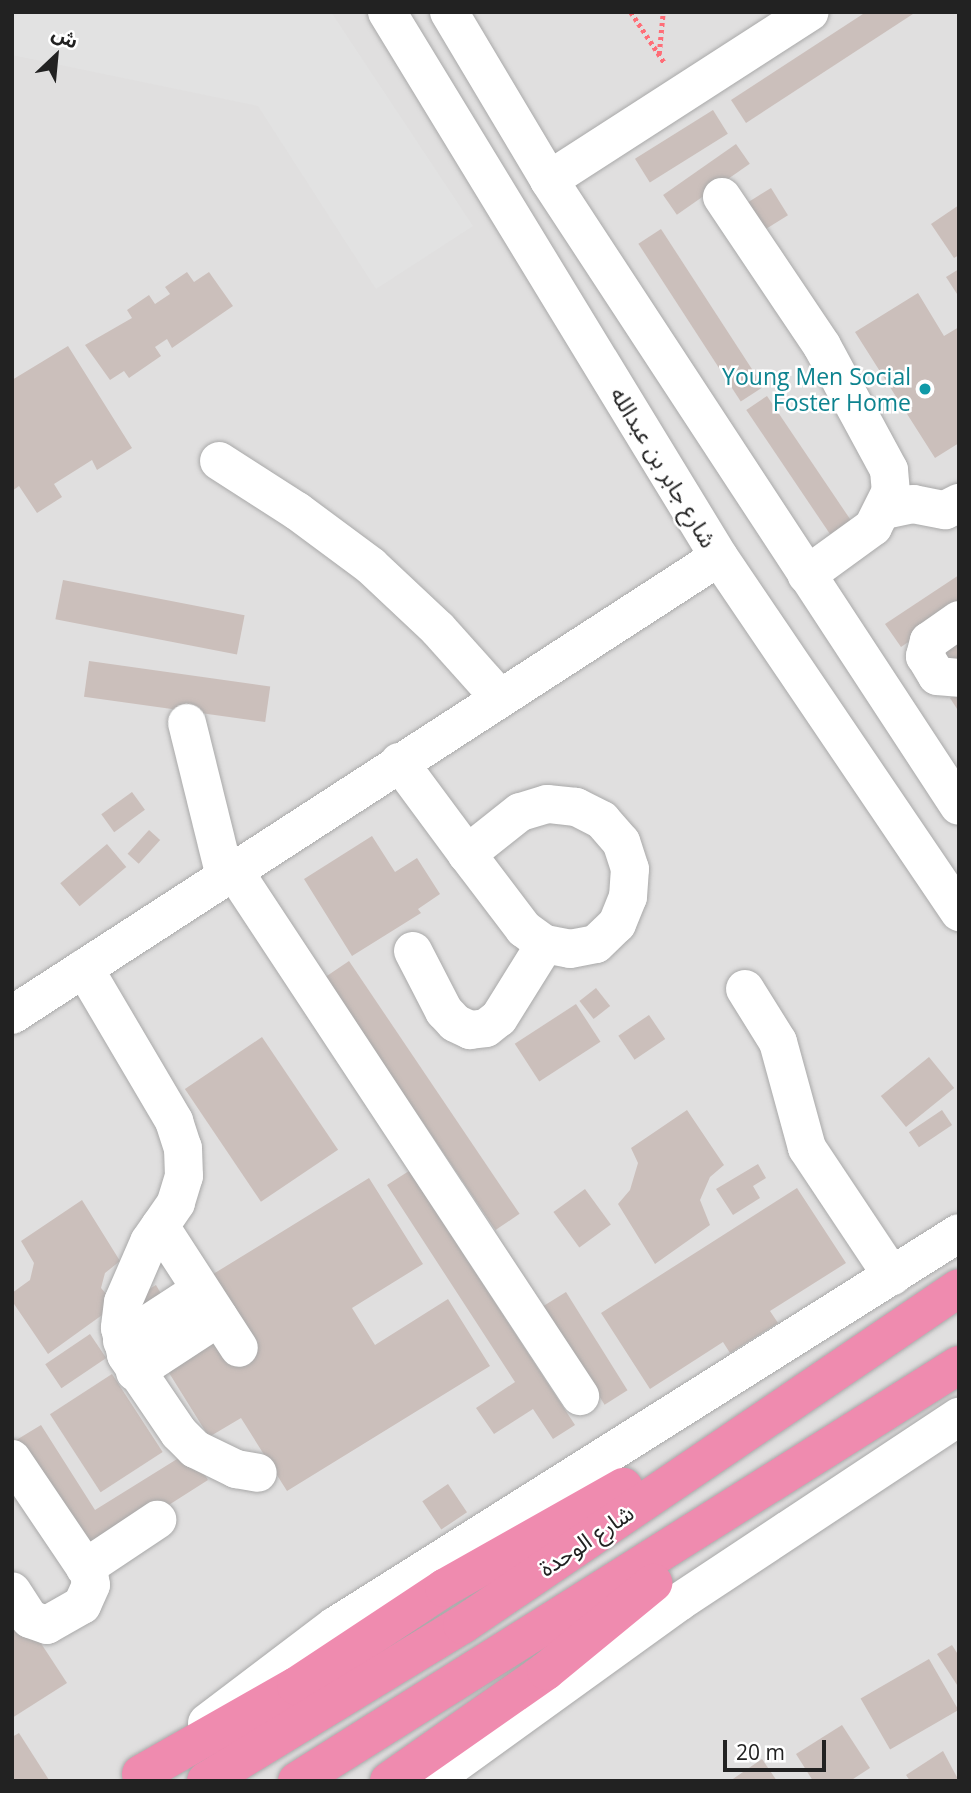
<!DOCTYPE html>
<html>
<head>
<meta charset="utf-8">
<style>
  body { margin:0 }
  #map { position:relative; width:971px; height:1793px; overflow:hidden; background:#f3ede8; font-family:"Open Sans","Noto Sans Arabic",sans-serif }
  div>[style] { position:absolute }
  .residential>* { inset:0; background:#e0dfdf; transform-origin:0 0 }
  .parking>* { inset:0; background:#e2e2e2 }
  .building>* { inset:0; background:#cbbfbb; transform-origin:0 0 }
  .path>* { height:4.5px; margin-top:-2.25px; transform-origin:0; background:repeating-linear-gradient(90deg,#ff6d77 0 3.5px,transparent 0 7px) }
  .roads { filter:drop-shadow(0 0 2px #a9a9a9) drop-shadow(0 0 2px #a9a9a9) }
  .minor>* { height:38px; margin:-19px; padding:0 19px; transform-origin:19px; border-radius:19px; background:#fff }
  .highway>* { height:38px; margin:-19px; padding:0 19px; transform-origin:19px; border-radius:19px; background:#ef8baf }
  .dots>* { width:19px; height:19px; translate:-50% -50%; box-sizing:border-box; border:4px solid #fff; border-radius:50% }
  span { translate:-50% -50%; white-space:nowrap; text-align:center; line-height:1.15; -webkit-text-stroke:5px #fff; paint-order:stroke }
  .culture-label { font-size:23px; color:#0d838f }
  .right { translate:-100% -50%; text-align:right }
  .street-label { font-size:23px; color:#222 }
  .frame { position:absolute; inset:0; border:14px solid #222; pointer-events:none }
  .north { position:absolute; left:21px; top:21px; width:70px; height:70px; -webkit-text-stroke:5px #fff; paint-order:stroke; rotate:26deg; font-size:19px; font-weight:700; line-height:28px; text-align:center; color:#222 }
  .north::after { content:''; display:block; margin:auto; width:24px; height:32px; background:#222; clip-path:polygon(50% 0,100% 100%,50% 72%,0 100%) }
  .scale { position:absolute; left:723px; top:1740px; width:103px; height:32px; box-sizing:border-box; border:4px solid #222; border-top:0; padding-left:9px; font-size:21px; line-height:24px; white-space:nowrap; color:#222; -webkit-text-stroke:5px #fff; paint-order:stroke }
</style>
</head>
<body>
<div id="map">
  <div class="residential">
    <i style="left:12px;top:12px;width:947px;height:1769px"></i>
  </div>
  <div class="parking">
    <i style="clip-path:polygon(12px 12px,331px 12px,473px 226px,376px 289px,258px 106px,12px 55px)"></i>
  </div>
  <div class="building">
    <i style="clip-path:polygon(866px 12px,916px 12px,746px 123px,731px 100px)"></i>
    <i style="left:713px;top:110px;width:28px;height:92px;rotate:58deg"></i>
    <i style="left:736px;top:144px;width:24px;height:89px;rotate:55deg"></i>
    <i style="left:771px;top:188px;width:32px;height:27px;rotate:58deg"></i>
    <i style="clip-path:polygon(959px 205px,959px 255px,954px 258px,931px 224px)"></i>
    <i style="left:661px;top:229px;width:188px;height:27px;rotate:57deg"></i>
    <i style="clip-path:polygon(959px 269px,959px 297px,946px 277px)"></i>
    <i style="clip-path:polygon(187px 272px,194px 282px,209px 272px,233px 306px,172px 348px,167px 339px,155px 347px,161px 356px,129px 378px,124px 371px,110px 380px,85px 345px,132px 318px,127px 310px,149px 295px,155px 304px,170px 294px,165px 287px)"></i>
    <i style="clip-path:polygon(918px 293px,944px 336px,959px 327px,959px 443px,935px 458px,855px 332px)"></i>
    <i style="clip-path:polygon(68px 346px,132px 448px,97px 470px,92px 460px,54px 484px,62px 497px,37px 513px,19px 486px,12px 491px,12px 380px)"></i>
    <i style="left:767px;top:396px;width:150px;height:25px;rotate:56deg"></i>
    <i style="clip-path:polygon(959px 575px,959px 608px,901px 647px,885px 624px)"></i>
    <i style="left:63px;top:580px;width:185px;height:40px;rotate:11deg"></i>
    <i style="clip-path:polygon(959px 635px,959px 668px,935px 650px)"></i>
    <i style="left:89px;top:661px;width:183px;height:36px;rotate:8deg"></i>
    <i style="clip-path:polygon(959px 693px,959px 712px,950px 698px)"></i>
    <i style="left:132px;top:792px;width:22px;height:38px;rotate:54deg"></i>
    <i style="left:149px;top:830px;width:15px;height:32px;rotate:42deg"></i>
    <i style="clip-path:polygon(372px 836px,395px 872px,417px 858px,440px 894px,418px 909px,421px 913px,352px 956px,304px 879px)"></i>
    <i style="left:107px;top:844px;width:30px;height:61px;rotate:50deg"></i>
    <i style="left:349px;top:961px;width:305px;height:29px;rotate:56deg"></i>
    <i style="left:596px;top:988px;width:23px;height:21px;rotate:52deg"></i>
    <i style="left:576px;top:1004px;width:45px;height:73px;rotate:57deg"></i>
    <i style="left:649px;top:1015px;width:29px;height:37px;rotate:56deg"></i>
    <i style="left:262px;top:1037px;width:136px;height:93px;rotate:56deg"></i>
    <i style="left:929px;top:1057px;width:40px;height:62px;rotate:51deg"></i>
    <i style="clip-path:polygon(687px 1110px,724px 1165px,710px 1177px,700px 1200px,710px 1225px,655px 1264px,618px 1204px,630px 1190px,638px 1163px,631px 1148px)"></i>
    <i style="left:942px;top:1110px;width:18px;height:40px;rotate:56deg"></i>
    <i style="clip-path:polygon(758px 1164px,766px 1178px,753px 1186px,760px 1198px,733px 1215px,716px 1189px)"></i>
    <i style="clip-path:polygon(409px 1171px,575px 1425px,553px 1439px,533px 1409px,494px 1434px,476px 1408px,515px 1382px,387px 1185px)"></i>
    <i style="clip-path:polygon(369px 1178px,423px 1264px,352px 1308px,375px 1345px,448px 1299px,490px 1366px,287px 1491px,241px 1418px,209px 1437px,161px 1360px,210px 1276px)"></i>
    <i style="clip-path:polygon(797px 1188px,846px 1263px,770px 1311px,778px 1323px,730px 1353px,723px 1342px,650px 1389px,601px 1313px)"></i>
    <i style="left:585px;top:1189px;width:44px;height:39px;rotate:54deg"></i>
    <i style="clip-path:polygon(82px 1200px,120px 1261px,105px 1273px,101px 1288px,116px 1305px,48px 1354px,12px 1301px,12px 1293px,30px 1280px,34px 1263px,21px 1241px)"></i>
    <i style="left:156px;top:1285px;width:24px;height:27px;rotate:60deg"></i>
    <i style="left:566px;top:1292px;width:116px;height:27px;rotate:58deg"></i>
    <i style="left:90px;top:1334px;width:29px;height:54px;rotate:56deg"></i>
    <i style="left:112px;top:1374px;width:93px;height:74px;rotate:57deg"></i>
    <i style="clip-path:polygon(41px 1425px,95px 1510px,190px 1451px,208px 1480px,87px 1557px,13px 1442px)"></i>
    <i style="left:448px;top:1484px;width:34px;height:31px;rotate:56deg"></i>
    <i style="clip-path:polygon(12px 1599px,67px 1683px,12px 1718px)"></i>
    <i style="clip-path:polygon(952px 1645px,959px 1656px,959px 1688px,937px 1654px)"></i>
    <i style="left:929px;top:1659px;width:59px;height:79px;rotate:60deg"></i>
    <i style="clip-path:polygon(842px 1725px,870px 1768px,850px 1781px,813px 1781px,796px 1754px)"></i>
    <i style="clip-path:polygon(19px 1733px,49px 1780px,47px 1781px,12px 1781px,12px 1737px)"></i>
    <i style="clip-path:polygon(943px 1751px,959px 1781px,910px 1781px,906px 1775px)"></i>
    <i style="clip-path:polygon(762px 1759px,777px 1781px,730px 1781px)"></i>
  </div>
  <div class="path">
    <i style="left:631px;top:12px;width:60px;rotate:56.6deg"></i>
    <i style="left:659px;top:54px;width:42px;rotate:-84.6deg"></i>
  </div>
  <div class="roads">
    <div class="minor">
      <i style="left:387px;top:12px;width:638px;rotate:58.65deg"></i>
      <i style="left:719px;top:557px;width:429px;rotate:55.9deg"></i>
      <i style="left:449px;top:12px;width:196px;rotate:59.2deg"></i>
      <i style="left:549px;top:180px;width:748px;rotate:56.78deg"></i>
      <i style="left:549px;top:180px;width:310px;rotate:-32.8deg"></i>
      <i style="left:722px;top:197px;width:179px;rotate:56.1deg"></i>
      <i style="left:822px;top:346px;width:141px;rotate:61.6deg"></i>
      <i style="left:889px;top:470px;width:21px;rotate:85deg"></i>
      <i style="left:891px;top:491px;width:40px;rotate:116.6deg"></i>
      <i style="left:873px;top:527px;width:82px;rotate:144deg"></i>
      <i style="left:219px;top:461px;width:93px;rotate:32.7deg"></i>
      <i style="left:297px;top:511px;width:92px;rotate:36.6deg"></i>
      <i style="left:371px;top:566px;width:92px;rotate:43.2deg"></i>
      <i style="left:438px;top:629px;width:93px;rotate:48.1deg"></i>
      <i style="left:885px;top:510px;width:29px;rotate:-12deg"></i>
      <i style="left:913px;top:504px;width:33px;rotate:11deg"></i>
      <i style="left:945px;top:510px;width:16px;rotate:-27deg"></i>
      <i style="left:959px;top:620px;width:37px;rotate:145deg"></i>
      <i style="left:929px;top:641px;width:16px;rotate:105deg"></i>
      <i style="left:925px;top:656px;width:23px;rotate:59deg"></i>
      <i style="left:937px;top:676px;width:22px;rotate:5deg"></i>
      <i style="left:187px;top:723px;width:158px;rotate:76.1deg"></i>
      <i style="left:399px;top:762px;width:114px;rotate:53.5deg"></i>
      <i style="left:467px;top:854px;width:94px;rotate:52.8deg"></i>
      <i style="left:524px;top:929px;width:26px;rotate:36deg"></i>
      <i style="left:545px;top:944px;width:25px;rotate:11deg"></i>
      <i style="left:570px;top:949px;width:26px;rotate:-11deg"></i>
      <i style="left:596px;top:944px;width:29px;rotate:-44deg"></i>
      <i style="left:617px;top:924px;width:29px;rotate:-68deg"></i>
      <i style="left:628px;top:897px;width:28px;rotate:-86deg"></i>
      <i style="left:630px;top:869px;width:28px;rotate:-108deg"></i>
      <i style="left:621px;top:842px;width:29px;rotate:-131deg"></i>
      <i style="left:602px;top:820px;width:29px;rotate:-153deg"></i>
      <i style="left:576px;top:807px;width:29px;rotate:-174deg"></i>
      <i style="left:547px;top:804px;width:28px;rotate:163deg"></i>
      <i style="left:520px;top:812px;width:68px;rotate:141.6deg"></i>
      <i style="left:234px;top:871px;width:629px;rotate:56.61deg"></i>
      <i style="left:413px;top:951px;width:68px;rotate:62.7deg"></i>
      <i style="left:444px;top:1011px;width:16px;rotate:47deg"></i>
      <i style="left:455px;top:1023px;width:17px;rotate:25deg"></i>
      <i style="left:470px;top:1030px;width:16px;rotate:-7deg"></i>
      <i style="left:486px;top:1028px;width:16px;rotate:-38deg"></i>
      <i style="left:499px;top:1018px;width:87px;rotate:-58.1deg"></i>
      <i style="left:84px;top:968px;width:178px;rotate:59.5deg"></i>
      <i style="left:174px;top:1121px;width:28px;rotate:72deg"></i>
      <i style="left:183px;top:1148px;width:28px;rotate:88deg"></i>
      <i style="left:184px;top:1176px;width:28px;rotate:107deg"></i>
      <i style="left:176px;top:1203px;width:47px;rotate:124.7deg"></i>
      <i style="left:149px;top:1242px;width:65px;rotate:113.4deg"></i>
      <i style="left:123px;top:1302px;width:26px;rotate:97deg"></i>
      <i style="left:120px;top:1328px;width:28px;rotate:77deg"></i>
      <i style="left:126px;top:1355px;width:94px;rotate:55.8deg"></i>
      <i style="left:179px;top:1433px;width:23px;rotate:45deg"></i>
      <i style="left:195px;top:1449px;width:46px;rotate:26deg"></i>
      <i style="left:236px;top:1469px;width:22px;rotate:10deg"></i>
      <i style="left:745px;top:989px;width:62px;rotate:58.1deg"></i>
      <i style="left:778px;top:1042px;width:110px;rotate:74.7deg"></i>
      <i style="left:807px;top:1148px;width:154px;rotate:56.4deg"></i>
      <i style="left:12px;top:1015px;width:842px;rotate:-32.94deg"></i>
      <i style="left:160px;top:1226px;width:145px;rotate:57.1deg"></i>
      <i style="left:122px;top:1341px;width:93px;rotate:-33.2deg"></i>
      <i style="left:135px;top:1372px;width:100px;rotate:-33.2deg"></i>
      <i style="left:12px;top:1459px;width:138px;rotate:56deg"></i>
      <i style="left:89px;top:1573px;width:12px;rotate:81deg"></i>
      <i style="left:91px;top:1585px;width:22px;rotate:114deg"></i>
      <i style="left:82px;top:1605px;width:40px;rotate:150.3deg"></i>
      <i style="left:47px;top:1625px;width:18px;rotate:-161deg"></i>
      <i style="left:30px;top:1619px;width:33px;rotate:-123deg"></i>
      <i style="left:85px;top:1568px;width:87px;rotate:-33.7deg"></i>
      <i style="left:207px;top:1723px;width:161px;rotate:-37.2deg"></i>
      <i style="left:335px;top:1626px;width:737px;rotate:-32.2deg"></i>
      <i style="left:431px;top:1781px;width:306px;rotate:-35.8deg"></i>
      <i style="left:679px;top:1602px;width:336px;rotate:-33.5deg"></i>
    </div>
    <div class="highway">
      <i style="left:141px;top:1774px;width:178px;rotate:-29.6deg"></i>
      <i style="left:296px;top:1686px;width:178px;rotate:-33.5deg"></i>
      <i style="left:444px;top:1588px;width:206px;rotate:-29.4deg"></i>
      <i style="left:206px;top:1781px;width:300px;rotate:-31.4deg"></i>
      <i style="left:462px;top:1625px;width:600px;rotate:-34.14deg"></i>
      <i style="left:297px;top:1781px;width:782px;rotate:-32.15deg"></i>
      <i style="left:389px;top:1781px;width:192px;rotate:-35deg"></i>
      <i style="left:546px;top:1671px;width:139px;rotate:-39.4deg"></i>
    </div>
  </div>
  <div class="dots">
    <i style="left:925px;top:389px;background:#0f9aa8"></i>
  </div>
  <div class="culture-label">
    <span class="right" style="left:911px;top:389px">Young Men Social<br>Foster Home</span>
  </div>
  <div class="street-label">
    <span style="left:664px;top:467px;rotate:59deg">شارع جابر بن عبدالله</span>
    <span style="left:586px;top:1540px;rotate:-34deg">شارع الوحدة</span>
  </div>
  <div class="frame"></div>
  <div class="north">ش</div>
  <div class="scale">20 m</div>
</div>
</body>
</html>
